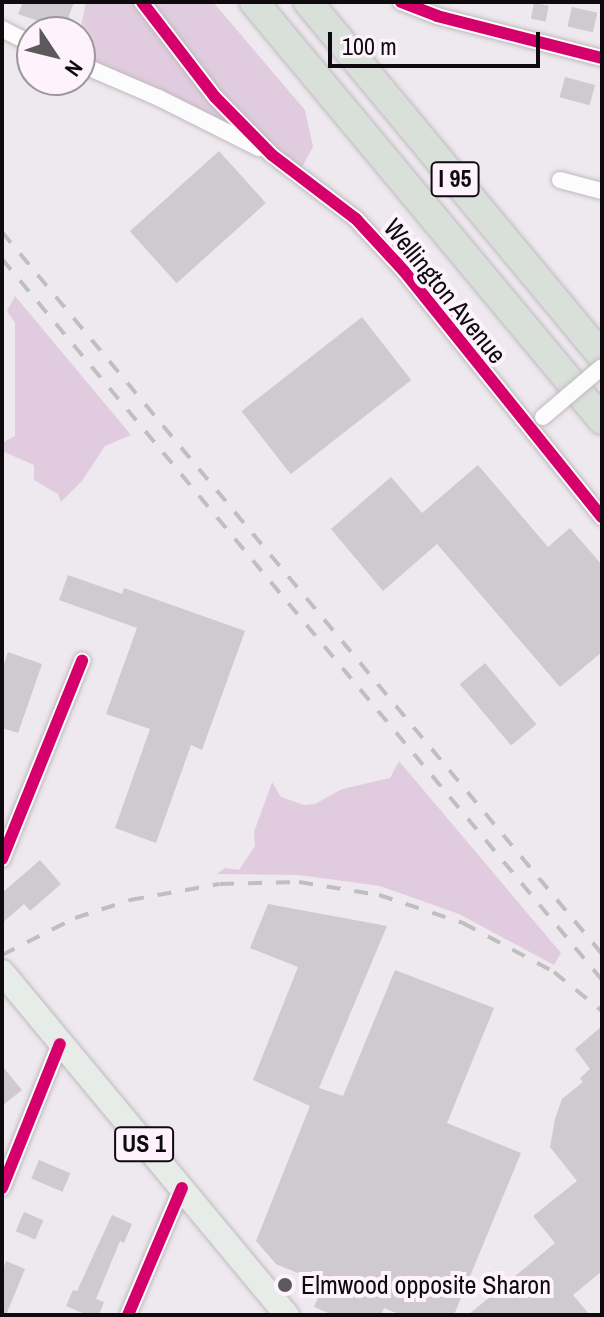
<!DOCTYPE html>
<html>
<head>
<meta charset="utf-8">
<style>
  body { margin:0 }
  #map { position:relative; width:604px; height:1317px; overflow:hidden; background:#eee9ee; font-family:"Archivo Narrow",sans-serif }
  div>[style] { position:absolute }
  .green>* { inset:0; background:#e1ccdf }
  .building>* { inset:0; background:#cecace; transform-origin:0 0 }
  .roads { filter:drop-shadow(0 0 2px #bfbabe) drop-shadow(0 0 2px #bfbabe) }
  .street>* { height:16px; margin:-8px; padding:0 8px; transform-origin:8px; border-radius:8px; background:#fcfcfc }
  .primary>* { height:24px; margin:-12px; padding:0 12px; transform-origin:12px; border-radius:12px; background:#e7ece8 }
  .highway>* { height:28px; margin:-14px; padding:0 14px; transform-origin:14px; border-radius:14px; background:#d9e0da }
  .rail>* { height:4px; margin-top:-2px; transform-origin:0; background:repeating-linear-gradient(90deg,#c0bfc0 0 14px,transparent 0 28px) }
  .bridges { filter:drop-shadow(0 0 2px #bfbabe) drop-shadow(0 0 2px #bfbabe) }
  .street-bridge>* { height:16px; margin:-8px; padding:0 8px; transform-origin:8px; border-radius:8px; background:#fcfcfc }
  .cycleway>* { height:12px; margin:-6px; padding:0 6px; transform-origin:6px; border-radius:6px; background:#d6006c }
  .dots>* { width:22px; height:22px; translate:-50% -50%; box-sizing:border-box; border:4px solid #fef3fd; border-radius:50% }
  span { translate:-50% -50%; white-space:nowrap; text-align:center; line-height:1.15; -webkit-text-stroke:8px #fef3fd; paint-order:stroke }
  .shield-label span { padding:2px 6px; background:#fef3fd; border:2px solid; border-radius:6px; -webkit-text-stroke-width:0 }
  .shield-label { font-size:24px; color:#0e0a0d; font-weight:700 }
  .street-label { font-size:26px; color:#0e0a0d }
  .poi-label { font-size:26px; color:#0e0a0d }
  .left { translate:0 -50%; text-align:left }
  .frame { position:absolute; inset:0; border:4px solid #0e0a0d; pointer-events:none }
  .north { position:absolute; left:16px; top:16px; width:80px; height:80px; box-sizing:border-box; background:#fef3fd; border:2px solid #9e969d; border-radius:50%; rotate:125deg; font-size:22px; font-weight:700; line-height:32px; text-align:center; color:#0e0a0d }
  .north::after { content:''; display:block; margin:auto; width:28px; height:36px; background:#5c585c; clip-path:polygon(50% 0,100% 100%,50% 72%,0 100%) }
  .scale { position:absolute; left:328px; top:32px; width:212px; height:36px; box-sizing:border-box; border:4px solid #0e0a0d; border-top:0; padding-left:10px; font-size:24px; line-height:28px; white-space:nowrap; color:#0e0a0d; -webkit-text-stroke:6px #fef3fd; paint-order:stroke }
</style>
</head>
<body>
<div id="map">
  <div class="green">
    <i style="clip-path:polygon(86px 2px,213px 2px,305px 110px,313px 147px,299px 172px,80px 60px,80px 32px)"></i>
    <i style="clip-path:polygon(15px 296px,131px 435px,105px 446px,82px 481px,61px 502px,58px 494px,34px 480px,34px 465px,2px 451px,2px 443px,15px 436px,15px 323px,7px 311px)"></i>
    <i style="clip-path:polygon(399px 761px,561px 953px,554px 965px,459px 914px,380px 886px,299px 875px,217px 874px,225px 868px,239px 870px,255px 846px,254px 832px,272px 782px,281px 797px,304px 805px,315px 804px,342px 789px,390px 778px)"></i>
  </div>
  <div class="building">
    <i style="clip-path:polygon(23px 2px,74px 2px,64px 30px,18px 14px)"></i>
    <i style="left:534px;top:3px;width:15px;height:16px;rotate:11deg"></i>
    <i style="left:572px;top:7px;width:26px;height:20px;rotate:13deg"></i>
    <i style="left:565px;top:77px;width:31px;height:21px;rotate:15deg"></i>
    <i style="left:219px;top:151px;width:70px;height:120px;rotate:48deg"></i>
    <i style="left:362px;top:317px;width:80px;height:153px;rotate:52deg"></i>
    <i style="clip-path:polygon(478px 465px,548px 547px,570px 528px,602px 565px,602px 652px,560px 687px,437px 544px,383px 591px,331px 529px,391px 477px,422px 513px)"></i>
    <i style="clip-path:polygon(68px 575px,122px 594px,124px 588px,245px 631px,202px 750px,191px 745px,156px 843px,115px 828px,150px 729px,106px 714px,137px 628px,59px 600px)"></i>
    <i style="clip-path:polygon(8px 652px,42px 664px,18px 733px,2px 728px,2px 670px)"></i>
    <i style="left:485px;top:663px;width:80px;height:33px;rotate:50deg"></i>
    <i style="clip-path:polygon(40px 860px,61px 884px,30px 911px,24px 904px,2px 923px,2px 893px)"></i>
    <i style="clip-path:polygon(268px 904px,387px 926px,319px 1088px,343px 1096px,395px 970px,494px 1008px,447px 1123px,521px 1153px,454px 1315px,401px 1315px,384px 1308px,381px 1315px,333px 1315px,314px 1307px,324px 1284px,276px 1264px,256px 1241px,310px 1106px,253px 1080px,298px 967px,250px 948px)"></i>
    <i style="clip-path:polygon(602px 1026px,602px 1271px,573px 1295px,590px 1315px,468px 1315px,555px 1243px,533px 1216px,577px 1181px,550px 1147px,555px 1119px,562px 1099px,583px 1082px,580px 1078px,590px 1069px,575px 1049px)"></i>
    <i style="clip-path:polygon(2px 1066px,22px 1090px,2px 1106px)"></i>
    <i style="left:39px;top:1160px;width:34px;height:20px;rotate:23deg"></i>
    <i style="left:24px;top:1212px;width:21px;height:21px;rotate:23deg"></i>
    <i style="clip-path:polygon(112px 1215px,132px 1224px,124px 1243px,120px 1241px,96px 1299px,104px 1302px,99px 1315px,87px 1315px,66px 1306px,73px 1290px,77px 1291px)"></i>
    <i style="clip-path:polygon(6px 1261px,25px 1269px,6px 1315px,2px 1315px,2px 1272px)"></i>
  </div>
  <div class="roads">
    <div class="street">
      <i style="left:142px;top:2px;width:120px;rotate:52.5deg"></i>
      <i style="left:215px;top:97px;width:81px;rotate:45.5deg"></i>
      <i style="left:272px;top:155px;width:106px;rotate:37.3deg"></i>
      <i style="left:356px;top:219px;width:71px;rotate:47.3deg"></i>
      <i style="left:404px;top:271px;width:316px;rotate:51.2deg"></i>
      <i style="left:401px;top:2px;width:39px;rotate:21deg"></i>
      <i style="left:437px;top:16px;width:170px;rotate:14.3deg"></i>
      <i style="left:2px;top:29px;width:34px;rotate:27deg"></i>
      <i style="left:80px;top:64px;width:86px;rotate:23.3deg"></i>
      <i style="left:159px;top:98px;width:112px;rotate:26.6deg"></i>
      <i style="left:560px;top:180px;width:43px;rotate:14.7deg"></i>
      <i style="left:2px;top:859px;width:214px;rotate:-68deg"></i>
      <i style="left:2px;top:1188px;width:155px;rotate:-68.1deg"></i>
      <i style="left:128px;top:1315px;width:138px;rotate:-67deg"></i>
    </div>
    <div class="primary">
      <i style="left:2px;top:972px;width:446px;rotate:50.3deg"></i>
    </div>
    <div class="highway">
      <i style="left:254px;top:2px;width:544px;rotate:50.22deg"></i>
      <i style="left:308px;top:2px;width:460px;rotate:50.3deg"></i>
    </div>
  </div>
  <div class="rail">
    <i style="left:2px;top:232px;width:939px;rotate:50.27deg"></i>
    <i style="left:2px;top:259px;width:938px;rotate:50.23deg"></i>
    <i style="left:2px;top:955px;width:82px;rotate:-26.9deg"></i>
    <i style="left:75px;top:918px;width:58px;rotate:-18.1deg"></i>
    <i style="left:130px;top:900px;width:91px;rotate:-10.1deg"></i>
    <i style="left:220px;top:884px;width:79px;rotate:-1.5deg"></i>
    <i style="left:299px;top:882px;width:81px;rotate:9.2deg"></i>
    <i style="left:379px;top:895px;width:89px;rotate:18.4deg"></i>
    <i style="left:463px;top:923px;width:103px;rotate:28.3deg"></i>
    <i style="left:554px;top:972px;width:62px;rotate:39.1deg"></i>
  </div>
  <div class="bridges">
    <div class="street-bridge">
      <i style="left:543px;top:417px;width:77px;rotate:-40.3deg"></i>
    </div>
  </div>
  <div class="cycleway">
    <i style="left:142px;top:2px;width:120px;rotate:52.5deg"></i>
    <i style="left:215px;top:97px;width:81px;rotate:45.5deg"></i>
    <i style="left:272px;top:155px;width:106px;rotate:37.3deg"></i>
    <i style="left:356px;top:219px;width:71px;rotate:47.3deg"></i>
    <i style="left:404px;top:271px;width:316px;rotate:51.2deg"></i>
    <i style="left:401px;top:2px;width:39px;rotate:21deg"></i>
    <i style="left:437px;top:16px;width:170px;rotate:14.3deg"></i>
    <i style="left:2px;top:859px;width:214px;rotate:-68deg"></i>
    <i style="left:2px;top:1188px;width:155px;rotate:-68.1deg"></i>
    <i style="left:128px;top:1315px;width:138px;rotate:-67deg"></i>
  </div>
  <div class="dots">
    <i style="left:285px;top:1285px;background:#5c585c"></i>
  </div>
  <div class="shield-label">
    <span style="left:455px;top:179px">I 95</span>
    <span style="left:144px;top:1144px">US 1</span>
  </div>
  <div class="street-label">
    <span style="left:445px;top:291px;rotate:51deg">Wellington Avenue</span>
  </div>
  <div class="poi-label">
    <span class="left" style="left:301px;top:1285px">Elmwood opposite Sharon</span>
  </div>
  <div class="frame"></div>
  <div class="north">N</div>
  <div class="scale">100 m</div>
</div>
</body>
</html>
